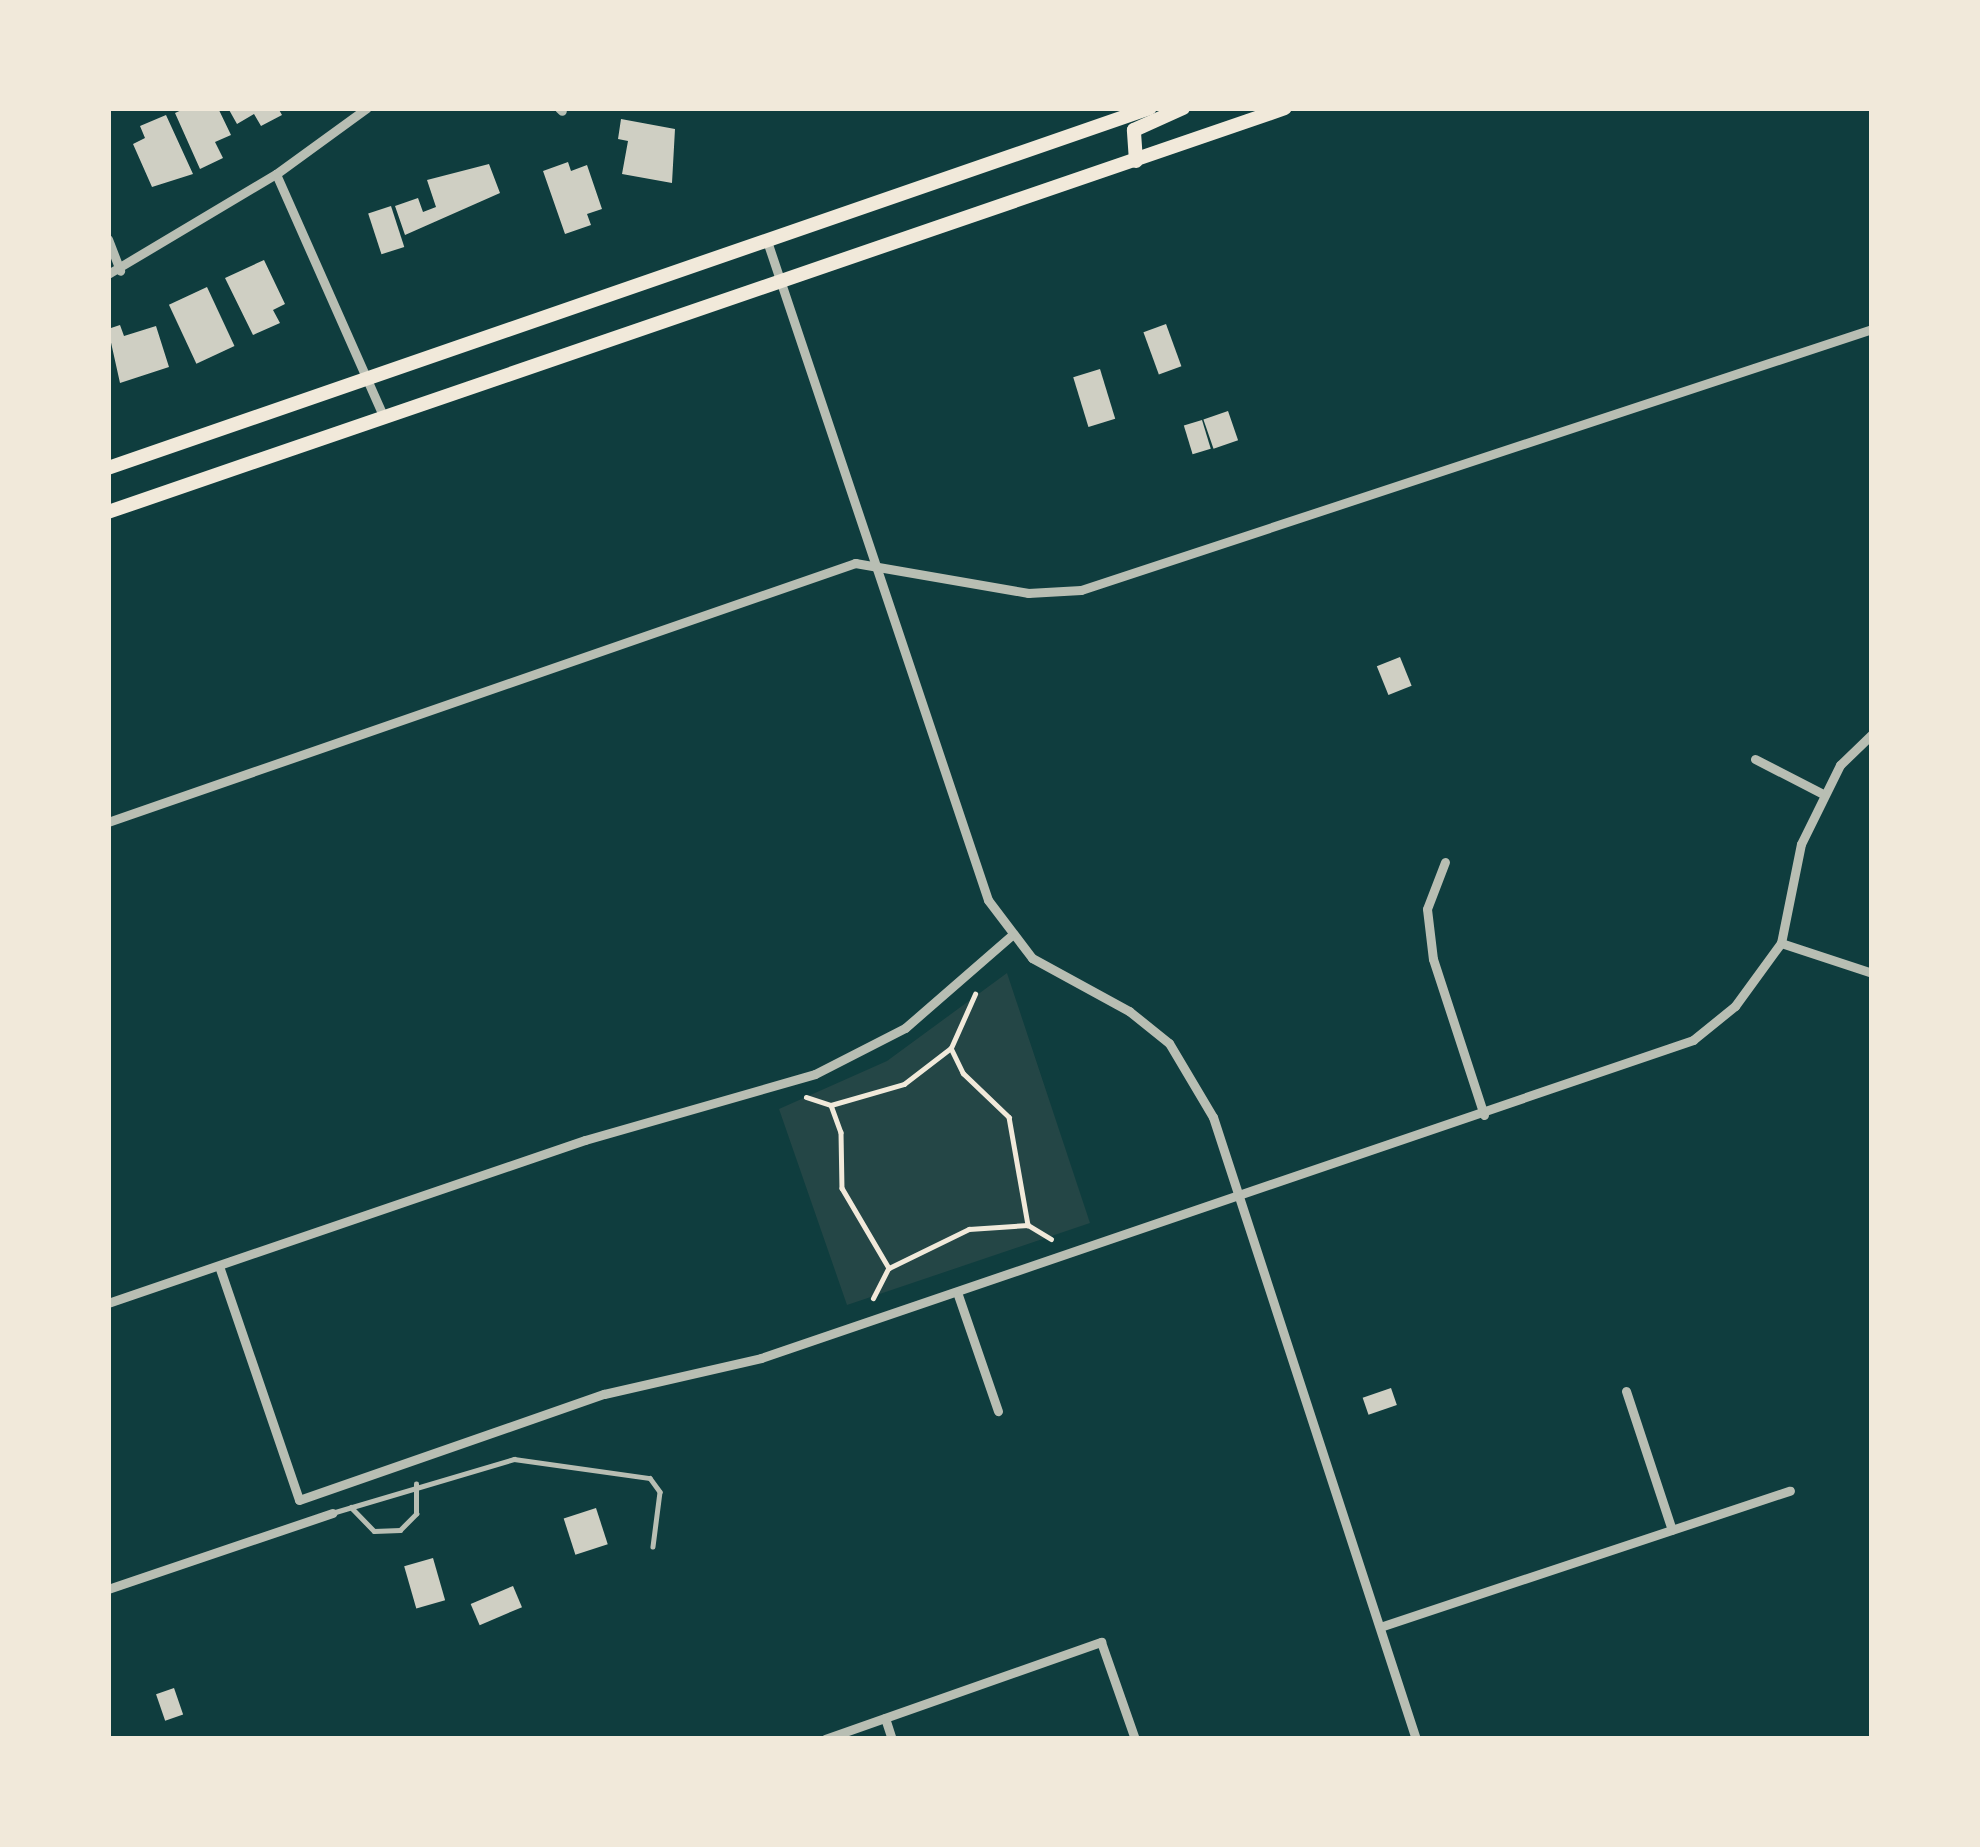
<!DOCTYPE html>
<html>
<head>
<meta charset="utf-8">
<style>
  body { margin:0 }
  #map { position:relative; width:1980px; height:1847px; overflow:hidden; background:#0f3d3e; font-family:Karla,sans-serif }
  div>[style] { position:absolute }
  .green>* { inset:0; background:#244646 }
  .building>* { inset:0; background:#cfcfc3; transform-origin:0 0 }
  .path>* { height:4.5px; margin:-2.25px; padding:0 2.25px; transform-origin:2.25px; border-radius:2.25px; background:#f1e9da }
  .service>* { height:4.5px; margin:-2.25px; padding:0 2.25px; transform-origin:2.25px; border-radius:2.25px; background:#b8beb3 }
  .minor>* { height:9px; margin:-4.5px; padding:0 4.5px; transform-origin:4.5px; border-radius:4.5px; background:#b8beb3 }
  .secondary>* { height:14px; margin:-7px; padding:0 7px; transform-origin:7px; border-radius:7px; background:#f1e9da }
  span { translate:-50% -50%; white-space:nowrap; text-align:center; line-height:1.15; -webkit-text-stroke:9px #f1e9da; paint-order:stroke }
  .frame { position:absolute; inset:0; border:111px solid #f1e9da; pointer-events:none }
</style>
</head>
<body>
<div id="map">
  <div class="green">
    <i style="clip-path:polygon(1007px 973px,1090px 1223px,847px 1305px,779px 1109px,887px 1061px)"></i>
  </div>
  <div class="building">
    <i style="clip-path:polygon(186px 108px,218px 108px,231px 135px,215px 142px,223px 158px,200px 169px,175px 113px)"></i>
    <i style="clip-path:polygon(228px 108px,278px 108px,282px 115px,261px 126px,254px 114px,237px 124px)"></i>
    <i style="clip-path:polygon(166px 115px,193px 174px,152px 187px,133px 144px,145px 138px,140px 126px)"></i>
    <i style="clip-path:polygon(621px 119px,675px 129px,672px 183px,622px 174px,628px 141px,618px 139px)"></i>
    <i style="clip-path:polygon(568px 162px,571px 171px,587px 165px,602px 209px,587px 214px,591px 225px,565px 234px,543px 171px)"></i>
    <i style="clip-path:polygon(489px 164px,500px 193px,405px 235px,395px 206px,418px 198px,423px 212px,436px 207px,427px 180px)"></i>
    <i style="left:391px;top:206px;width:43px;height:24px;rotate:72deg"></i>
    <i style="clip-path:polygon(264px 260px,285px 304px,273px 310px,280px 323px,253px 335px,225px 278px)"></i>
    <i style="left:207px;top:287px;width:65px;height:42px;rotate:65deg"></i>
    <i style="left:1166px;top:324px;width:45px;height:24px;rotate:70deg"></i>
    <i style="clip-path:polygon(120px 325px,124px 336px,156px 326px,169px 367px,120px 383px,108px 329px)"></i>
    <i style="left:1100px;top:369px;width:52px;height:28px;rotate:73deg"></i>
    <i style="left:1228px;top:411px;width:31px;height:26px;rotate:71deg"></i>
    <i style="left:1202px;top:420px;width:30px;height:19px;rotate:73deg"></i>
    <i style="left:1400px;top:657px;width:31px;height:25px;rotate:68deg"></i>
    <i style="left:1391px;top:1388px;width:18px;height:30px;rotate:71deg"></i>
    <i style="left:596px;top:1508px;width:38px;height:34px;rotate:72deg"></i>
    <i style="left:433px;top:1558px;width:44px;height:30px;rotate:74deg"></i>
    <i style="left:513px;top:1586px;width:23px;height:46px;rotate:67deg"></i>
    <i style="left:174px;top:1688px;width:28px;height:19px;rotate:71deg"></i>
  </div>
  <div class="path">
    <i style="left:951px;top:1048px;width:28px;rotate:64deg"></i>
    <i style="left:963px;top:1073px;width:64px;rotate:43.7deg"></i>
    <i style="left:1009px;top:1117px;width:110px;rotate:80deg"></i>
    <i style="left:806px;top:1097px;width:26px;rotate:18deg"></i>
    <i style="left:831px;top:1105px;width:76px;rotate:-16deg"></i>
    <i style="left:904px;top:1084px;width:59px;rotate:-37.5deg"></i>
    <i style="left:951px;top:1048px;width:59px;rotate:-66deg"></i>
    <i style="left:831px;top:1105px;width:29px;rotate:70deg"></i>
    <i style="left:841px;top:1132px;width:56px;rotate:89deg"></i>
    <i style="left:842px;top:1188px;width:93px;rotate:59.6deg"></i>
    <i style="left:889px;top:1268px;width:34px;rotate:117deg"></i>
    <i style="left:889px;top:1268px;width:89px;rotate:-26deg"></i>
    <i style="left:969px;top:1229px;width:59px;rotate:-3.9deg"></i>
    <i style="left:1028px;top:1225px;width:27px;rotate:31deg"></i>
  </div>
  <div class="service">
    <i style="left:351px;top:1507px;width:33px;rotate:46deg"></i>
    <i style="left:374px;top:1531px;width:26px;rotate:-2deg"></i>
    <i style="left:400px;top:1530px;width:23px;rotate:-45deg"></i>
    <i style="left:416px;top:1514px;width:30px;rotate:-90deg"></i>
    <i style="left:332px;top:1513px;width:190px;rotate:-16.5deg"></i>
    <i style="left:514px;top:1459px;width:137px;rotate:8deg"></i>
    <i style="left:650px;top:1478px;width:17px;rotate:54deg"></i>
    <i style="left:660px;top:1492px;width:55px;rotate:97.3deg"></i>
  </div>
  <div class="minor">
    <i style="left:559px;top:108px;width:4px;rotate:45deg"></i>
    <i style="left:276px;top:174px;width:267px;rotate:66.1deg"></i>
    <i style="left:108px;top:239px;width:34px;rotate:69deg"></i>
    <i style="left:767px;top:241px;width:695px;rotate:71.46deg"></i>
    <i style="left:988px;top:900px;width:73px;rotate:52.8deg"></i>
    <i style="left:1032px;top:958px;width:111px;rotate:28.7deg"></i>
    <i style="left:1129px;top:1011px;width:51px;rotate:38.7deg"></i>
    <i style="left:1169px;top:1043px;width:86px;rotate:59.3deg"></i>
    <i style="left:1213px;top:1117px;width:654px;rotate:71.93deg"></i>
    <i style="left:108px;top:274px;width:196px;rotate:-30.8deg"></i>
    <i style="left:276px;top:174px;width:112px;rotate:-36deg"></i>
    <i style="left:1755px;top:759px;width:76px;rotate:27.2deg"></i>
    <i style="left:108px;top:822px;width:791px;rotate:-19.12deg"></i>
    <i style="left:855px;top:563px;width:176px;rotate:9.8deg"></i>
    <i style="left:1028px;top:593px;width:53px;rotate:-3.2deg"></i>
    <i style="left:1081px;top:590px;width:833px;rotate:-18.26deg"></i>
    <i style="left:1445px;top:862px;width:50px;rotate:111deg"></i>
    <i style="left:1427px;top:909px;width:50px;rotate:83.2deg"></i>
    <i style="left:1433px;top:959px;width:164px;rotate:71.9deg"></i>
    <i style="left:1781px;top:943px;width:96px;rotate:18.2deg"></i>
    <i style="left:219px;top:1266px;width:247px;rotate:71.1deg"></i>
    <i style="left:299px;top:1500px;width:323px;rotate:-19.2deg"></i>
    <i style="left:604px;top:1394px;width:161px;rotate:-12.9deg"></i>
    <i style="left:761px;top:1358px;width:985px;rotate:-18.84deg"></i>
    <i style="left:1693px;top:1040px;width:54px;rotate:-39deg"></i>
    <i style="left:1735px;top:1006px;width:78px;rotate:-53.9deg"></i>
    <i style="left:1781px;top:943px;width:101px;rotate:-78.6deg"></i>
    <i style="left:1801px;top:844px;width:88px;rotate:-63.7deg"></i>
    <i style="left:1840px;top:765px;width:45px;rotate:-44.1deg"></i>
    <i style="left:957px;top:1292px;width:126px;rotate:71deg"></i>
    <i style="left:108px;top:1303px;width:504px;rotate:-18.87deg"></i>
    <i style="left:585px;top:1140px;width:239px;rotate:-16deg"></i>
    <i style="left:815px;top:1074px;width:101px;rotate:-27.1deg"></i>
    <i style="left:905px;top:1028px;width:140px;rotate:-41deg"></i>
    <i style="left:1626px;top:1391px;width:146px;rotate:71.7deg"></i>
    <i style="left:108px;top:1589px;width:237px;rotate:-18.7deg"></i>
    <i style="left:1380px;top:1627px;width:432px;rotate:-18.4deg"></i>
    <i style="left:885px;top:1718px;width:22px;rotate:72deg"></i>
    <i style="left:825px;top:1739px;width:293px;rotate:-19.4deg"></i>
    <i style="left:1101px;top:1642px;width:103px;rotate:70.7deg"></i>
  </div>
  <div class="secondary">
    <i style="left:1136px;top:161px;width:31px;rotate:-94deg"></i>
    <i style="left:1134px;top:130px;width:54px;rotate:-24.2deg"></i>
    <i style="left:108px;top:468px;width:1102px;rotate:-19.06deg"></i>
    <i style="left:108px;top:512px;width:1244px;rotate:-18.94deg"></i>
  </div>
  <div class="frame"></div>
</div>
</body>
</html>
